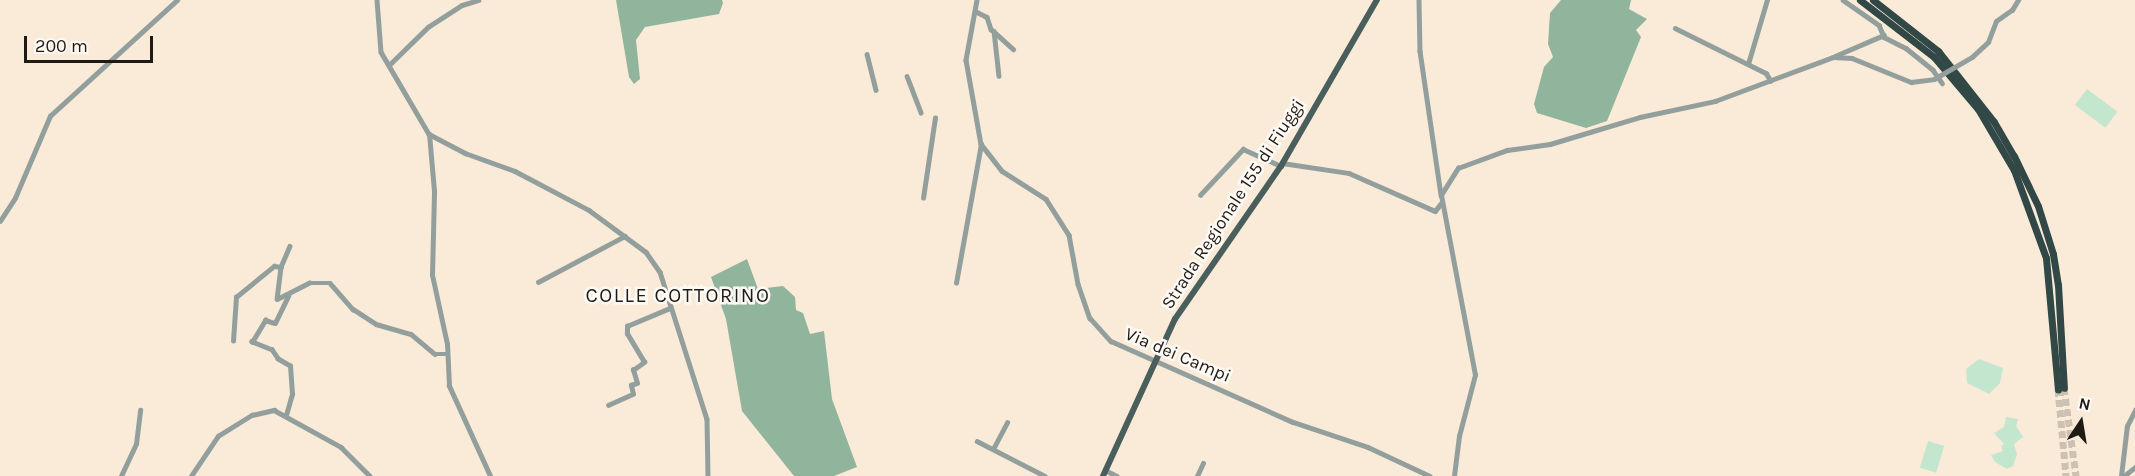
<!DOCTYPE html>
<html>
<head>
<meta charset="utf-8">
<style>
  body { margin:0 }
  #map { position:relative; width:2135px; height:476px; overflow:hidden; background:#f9ebd8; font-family:Karla,sans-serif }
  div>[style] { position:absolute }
  .green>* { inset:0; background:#c3e6ce; transform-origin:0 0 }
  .forest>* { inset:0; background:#91b49c }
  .highway-tunnel>* { height:7px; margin-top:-3.5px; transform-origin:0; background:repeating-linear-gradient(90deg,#cdc1b1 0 7px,transparent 0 10.5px) }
  .minor>* { height:4.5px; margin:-2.25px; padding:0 2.25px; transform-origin:2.25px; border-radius:2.25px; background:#939f9d }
  .major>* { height:6px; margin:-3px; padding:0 3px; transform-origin:3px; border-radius:3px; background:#4a5f5c }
  .highway>* { height:7px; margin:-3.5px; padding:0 3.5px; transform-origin:3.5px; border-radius:3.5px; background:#314846 }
  .minor-bridge>* { height:4.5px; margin:-2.25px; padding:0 2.25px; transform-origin:2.25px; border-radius:2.25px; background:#939f9d }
  span { translate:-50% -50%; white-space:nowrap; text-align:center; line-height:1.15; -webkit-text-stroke:5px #fdfaf6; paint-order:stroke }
  .street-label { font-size:18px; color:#1f1a13 }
  .neighbourhood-label { font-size:20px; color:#1f1a13; letter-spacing:1.5px }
  .north { position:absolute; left:2051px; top:392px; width:60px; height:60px; -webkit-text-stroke:4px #fdfaf6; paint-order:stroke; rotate:12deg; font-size:16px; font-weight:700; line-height:24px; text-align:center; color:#1f1a13 }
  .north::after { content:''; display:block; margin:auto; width:21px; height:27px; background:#1f1a13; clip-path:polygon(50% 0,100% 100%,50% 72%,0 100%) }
  .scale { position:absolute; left:24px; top:36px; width:129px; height:27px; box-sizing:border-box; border:3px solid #1f1a13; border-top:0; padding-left:8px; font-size:18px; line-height:21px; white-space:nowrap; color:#1f1a13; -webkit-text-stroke:4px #fdfaf6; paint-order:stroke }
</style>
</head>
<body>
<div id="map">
  <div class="green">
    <i style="left:2087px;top:89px;width:38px;height:20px;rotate:37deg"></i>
    <i style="clip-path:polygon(1979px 359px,2003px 368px,2000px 383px,1989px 394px,1967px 383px,1966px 369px)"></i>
    <i style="clip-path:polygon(2006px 417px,2018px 419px,2016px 426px,2023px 437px,2014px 444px,2017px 454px,2013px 466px,2007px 469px,1995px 462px,1991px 455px,2003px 451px,2001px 446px,2004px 444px,1994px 433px,2004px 427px)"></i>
    <i style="left:1928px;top:441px;width:17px;height:28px;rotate:17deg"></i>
  </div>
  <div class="forest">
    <i style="clip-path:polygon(616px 0,722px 0,723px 3px,719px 14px,645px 27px,636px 40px,640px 79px,634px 84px,629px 77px)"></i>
    <i style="clip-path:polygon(1561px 0,1631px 0,1629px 9px,1647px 19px,1636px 30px,1641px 37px,1607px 121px,1586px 128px,1537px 113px,1534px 104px,1544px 67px,1553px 57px,1548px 44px,1550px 13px)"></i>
    <i style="clip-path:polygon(747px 259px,758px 289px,783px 286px,795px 297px,796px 310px,803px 313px,810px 334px,824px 331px,832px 399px,857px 467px,834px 476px,794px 476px,742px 411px,726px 319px,711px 277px)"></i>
  </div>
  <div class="highway-tunnel">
    <i style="left:2064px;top:388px;width:89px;rotate:82.2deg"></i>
    <i style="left:2058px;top:389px;width:87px;rotate:84.7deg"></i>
  </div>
  <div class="minor">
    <i style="left:377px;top:0;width:52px;rotate:85.6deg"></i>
    <i style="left:381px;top:52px;width:95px;rotate:59.7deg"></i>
    <i style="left:977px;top:0;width:61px;rotate:100.4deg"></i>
    <i style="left:966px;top:60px;width:85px;rotate:79.9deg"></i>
    <i style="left:981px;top:144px;width:34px;rotate:52deg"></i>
    <i style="left:1002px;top:171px;width:52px;rotate:32.5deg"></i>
    <i style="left:1046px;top:199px;width:43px;rotate:57.4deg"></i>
    <i style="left:1069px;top:235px;width:50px;rotate:79.6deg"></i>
    <i style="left:1078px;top:284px;width:36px;rotate:71deg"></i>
    <i style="left:1090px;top:318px;width:31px;rotate:48deg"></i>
    <i style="left:1111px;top:341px;width:199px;rotate:24deg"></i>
    <i style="left:1293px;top:422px;width:79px;rotate:18.4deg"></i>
    <i style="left:1368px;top:447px;width:68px;rotate:25.1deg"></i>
    <i style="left:1419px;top:0;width:51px;rotate:88.9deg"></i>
    <i style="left:1420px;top:51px;width:146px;rotate:81.7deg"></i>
    <i style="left:1843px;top:0;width:44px;rotate:34.8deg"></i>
    <i style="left:1879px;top:25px;width:13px;rotate:67deg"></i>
    <i style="left:1884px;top:37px;width:25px;rotate:27deg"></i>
    <i style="left:1906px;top:48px;width:35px;rotate:39deg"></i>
    <i style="left:1933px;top:70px;width:16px;rotate:55deg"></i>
    <i style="left:975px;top:11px;width:13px;rotate:27deg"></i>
    <i style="left:987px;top:17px;width:13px;rotate:72deg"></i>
    <i style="left:991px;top:29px;width:30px;rotate:42deg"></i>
    <i style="left:1675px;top:28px;width:102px;rotate:26.3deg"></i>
    <i style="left:1766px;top:73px;width:9px;rotate:58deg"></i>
    <i style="left:994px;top:31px;width:45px;rotate:83.7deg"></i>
    <i style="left:867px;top:54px;width:37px;rotate:76deg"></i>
    <i style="left:1835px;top:56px;width:53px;rotate:-23.2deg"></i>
    <i style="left:1972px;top:57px;width:22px;rotate:-43deg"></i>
    <i style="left:1988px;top:42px;width:22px;rotate:-69deg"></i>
    <i style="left:1996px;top:21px;width:19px;rotate:-35deg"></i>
    <i style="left:2012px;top:10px;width:12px;rotate:-59deg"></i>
    <i style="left:1748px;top:64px;width:67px;rotate:-73.5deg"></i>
    <i style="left:389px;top:65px;width:54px;rotate:-44.3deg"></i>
    <i style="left:428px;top:27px;width:40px;rotate:-32.9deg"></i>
    <i style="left:462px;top:5px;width:17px;rotate:-17deg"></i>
    <i style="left:907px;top:76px;width:39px;rotate:69deg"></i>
    <i style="left:1282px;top:163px;width:68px;rotate:8.5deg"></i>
    <i style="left:1349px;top:173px;width:94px;rotate:23.8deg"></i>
    <i style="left:1435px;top:211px;width:11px;rotate:-52deg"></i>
    <i style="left:1200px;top:195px;width:63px;rotate:-46.9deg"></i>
    <i style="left:1243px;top:149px;width:42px;rotate:24.1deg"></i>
    <i style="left:923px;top:198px;width:81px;rotate:-81.5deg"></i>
    <i style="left:0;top:221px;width:27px;rotate:-57deg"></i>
    <i style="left:15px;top:198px;width:89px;rotate:-66.9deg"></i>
    <i style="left:50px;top:116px;width:172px;rotate:-42.4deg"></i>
    <i style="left:290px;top:246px;width:23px;rotate:113deg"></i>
    <i style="left:281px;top:267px;width:32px;rotate:97deg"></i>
    <i style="left:277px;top:299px;width:36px;rotate:-27deg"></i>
    <i style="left:309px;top:283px;width:21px"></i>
    <i style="left:330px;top:283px;width:35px;rotate:49deg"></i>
    <i style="left:353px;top:309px;width:27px;rotate:33deg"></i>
    <i style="left:376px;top:324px;width:36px;rotate:16deg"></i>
    <i style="left:411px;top:334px;width:31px;rotate:40deg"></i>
    <i style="left:435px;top:354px;width:13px"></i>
    <i style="left:538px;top:282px;width:98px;rotate:-27.9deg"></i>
    <i style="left:956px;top:283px;width:141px;rotate:-79.8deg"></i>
    <i style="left:233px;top:341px;width:44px;rotate:-86.1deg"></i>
    <i style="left:236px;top:297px;width:49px;rotate:-39.2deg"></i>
    <i style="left:274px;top:266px;width:7px;rotate:8deg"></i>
    <i style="left:608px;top:405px;width:27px;rotate:-24deg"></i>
    <i style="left:633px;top:394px;width:9px;rotate:-103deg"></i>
    <i style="left:631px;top:385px;width:6px;rotate:-18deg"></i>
    <i style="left:637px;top:383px;width:14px;rotate:-107deg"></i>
    <i style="left:633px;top:370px;width:14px;rotate:-36deg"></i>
    <i style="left:644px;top:362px;width:33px;rotate:-121deg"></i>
    <i style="left:627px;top:334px;width:8px;rotate:-90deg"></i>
    <i style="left:627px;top:326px;width:47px;rotate:-22.7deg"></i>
    <i style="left:286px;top:415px;width:22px;rotate:-74deg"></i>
    <i style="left:292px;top:394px;width:28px;rotate:-94deg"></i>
    <i style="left:290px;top:366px;width:14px;rotate:-150deg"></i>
    <i style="left:278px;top:359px;width:11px;rotate:-124deg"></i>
    <i style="left:272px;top:350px;width:22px;rotate:-158deg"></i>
    <i style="left:252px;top:342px;width:26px;rotate:-59deg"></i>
    <i style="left:265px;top:320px;width:10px;rotate:17deg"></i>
    <i style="left:275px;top:323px;width:30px;rotate:-64deg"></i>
    <i style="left:977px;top:441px;width:76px;rotate:27.2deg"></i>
    <i style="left:993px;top:449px;width:30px;rotate:-62deg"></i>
    <i style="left:1105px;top:470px;width:13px;rotate:27deg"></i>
    <i style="left:121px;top:476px;width:35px;rotate:-65deg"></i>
    <i style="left:136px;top:444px;width:34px;rotate:-83deg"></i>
    <i style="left:191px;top:476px;width:48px;rotate:-56deg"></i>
    <i style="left:218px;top:436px;width:40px;rotate:-32deg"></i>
    <i style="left:252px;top:415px;width:23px;rotate:-13deg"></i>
    <i style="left:274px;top:410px;width:77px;rotate:28.9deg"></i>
    <i style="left:341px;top:447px;width:41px;rotate:45deg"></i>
    <i style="left:490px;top:476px;width:99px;rotate:-114.5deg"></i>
    <i style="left:449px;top:386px;width:42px;rotate:-92.7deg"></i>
    <i style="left:447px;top:344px;width:71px;rotate:-102.3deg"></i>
    <i style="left:432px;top:275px;width:84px;rotate:-88.6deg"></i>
    <i style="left:434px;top:191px;width:57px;rotate:-95deg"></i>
    <i style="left:429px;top:134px;width:41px;rotate:27.8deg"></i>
    <i style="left:465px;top:153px;width:53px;rotate:19.8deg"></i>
    <i style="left:515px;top:171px;width:84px;rotate:27.8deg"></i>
    <i style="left:589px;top:210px;width:71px;rotate:36.4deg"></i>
    <i style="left:646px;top:252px;width:24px;rotate:55deg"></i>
    <i style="left:660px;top:272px;width:154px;rotate:72.3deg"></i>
    <i style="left:707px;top:419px;width:57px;rotate:89deg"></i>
    <i style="left:1197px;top:476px;width:14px;rotate:-65deg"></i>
    <i style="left:1454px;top:476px;width:40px;rotate:-82.9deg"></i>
    <i style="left:1459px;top:436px;width:63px;rotate:-75.3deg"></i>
    <i style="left:1475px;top:375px;width:183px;rotate:-100.7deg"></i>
    <i style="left:1441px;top:195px;width:32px;rotate:-58deg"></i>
    <i style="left:1458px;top:168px;width:52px;rotate:-20.2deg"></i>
    <i style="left:1507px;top:150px;width:43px;rotate:-7.9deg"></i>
    <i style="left:1550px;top:144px;width:94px;rotate:-16.7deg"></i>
    <i style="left:1640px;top:117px;width:77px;rotate:-12deg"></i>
    <i style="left:1715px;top:101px;width:126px;rotate:-20.4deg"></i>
    <i style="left:1833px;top:57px;width:19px;rotate:3deg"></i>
    <i style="left:1852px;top:58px;width:64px;rotate:22.1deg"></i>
    <i style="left:1911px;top:82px;width:23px;rotate:-7deg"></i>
    <i style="left:2121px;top:476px;width:50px;rotate:-83.2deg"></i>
    <i style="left:2127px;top:426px;width:18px;rotate:-63deg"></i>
    <i style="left:2124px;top:476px;width:14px;rotate:-39deg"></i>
  </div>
  <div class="major">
    <i style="left:1103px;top:476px;width:173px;rotate:-65.4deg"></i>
    <i style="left:1175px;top:319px;width:186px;rotate:-55.3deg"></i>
    <i style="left:1281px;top:166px;width:192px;rotate:-60deg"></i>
  </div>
  <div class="highway">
    <i style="left:1860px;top:0;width:93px;rotate:37.6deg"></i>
    <i style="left:1934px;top:57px;width:68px;rotate:49.8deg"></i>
    <i style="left:1978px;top:109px;width:71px;rotate:59.5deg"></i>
    <i style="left:2014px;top:170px;width:94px;rotate:70deg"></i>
    <i style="left:2046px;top:258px;width:132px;rotate:84.8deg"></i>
    <i style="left:1873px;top:0;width:83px;rotate:38.1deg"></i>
    <i style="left:1938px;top:51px;width:90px;rotate:51.7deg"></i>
    <i style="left:1994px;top:122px;width:39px;rotate:60deg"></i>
    <i style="left:2014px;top:156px;width:55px;rotate:64.4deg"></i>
    <i style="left:2038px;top:206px;width:50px;rotate:72.6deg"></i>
    <i style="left:2053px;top:254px;width:31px;rotate:81deg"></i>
    <i style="left:2058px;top:285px;width:103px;rotate:86.7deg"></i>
  </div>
  <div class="minor-bridge">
    <i style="left:1934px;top:79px;width:44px;rotate:-30.1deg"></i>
  </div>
  <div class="street-label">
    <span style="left:1233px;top:204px;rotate:-57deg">Strada Regionale 155 di Fiuggi</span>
    <span style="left:1178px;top:355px;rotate:23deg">Via dei Campi</span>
  </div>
  <div class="neighbourhood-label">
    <span style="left:678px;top:295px">COLLE COTTORINO</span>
  </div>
  <div class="north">N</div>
  <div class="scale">200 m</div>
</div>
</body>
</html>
